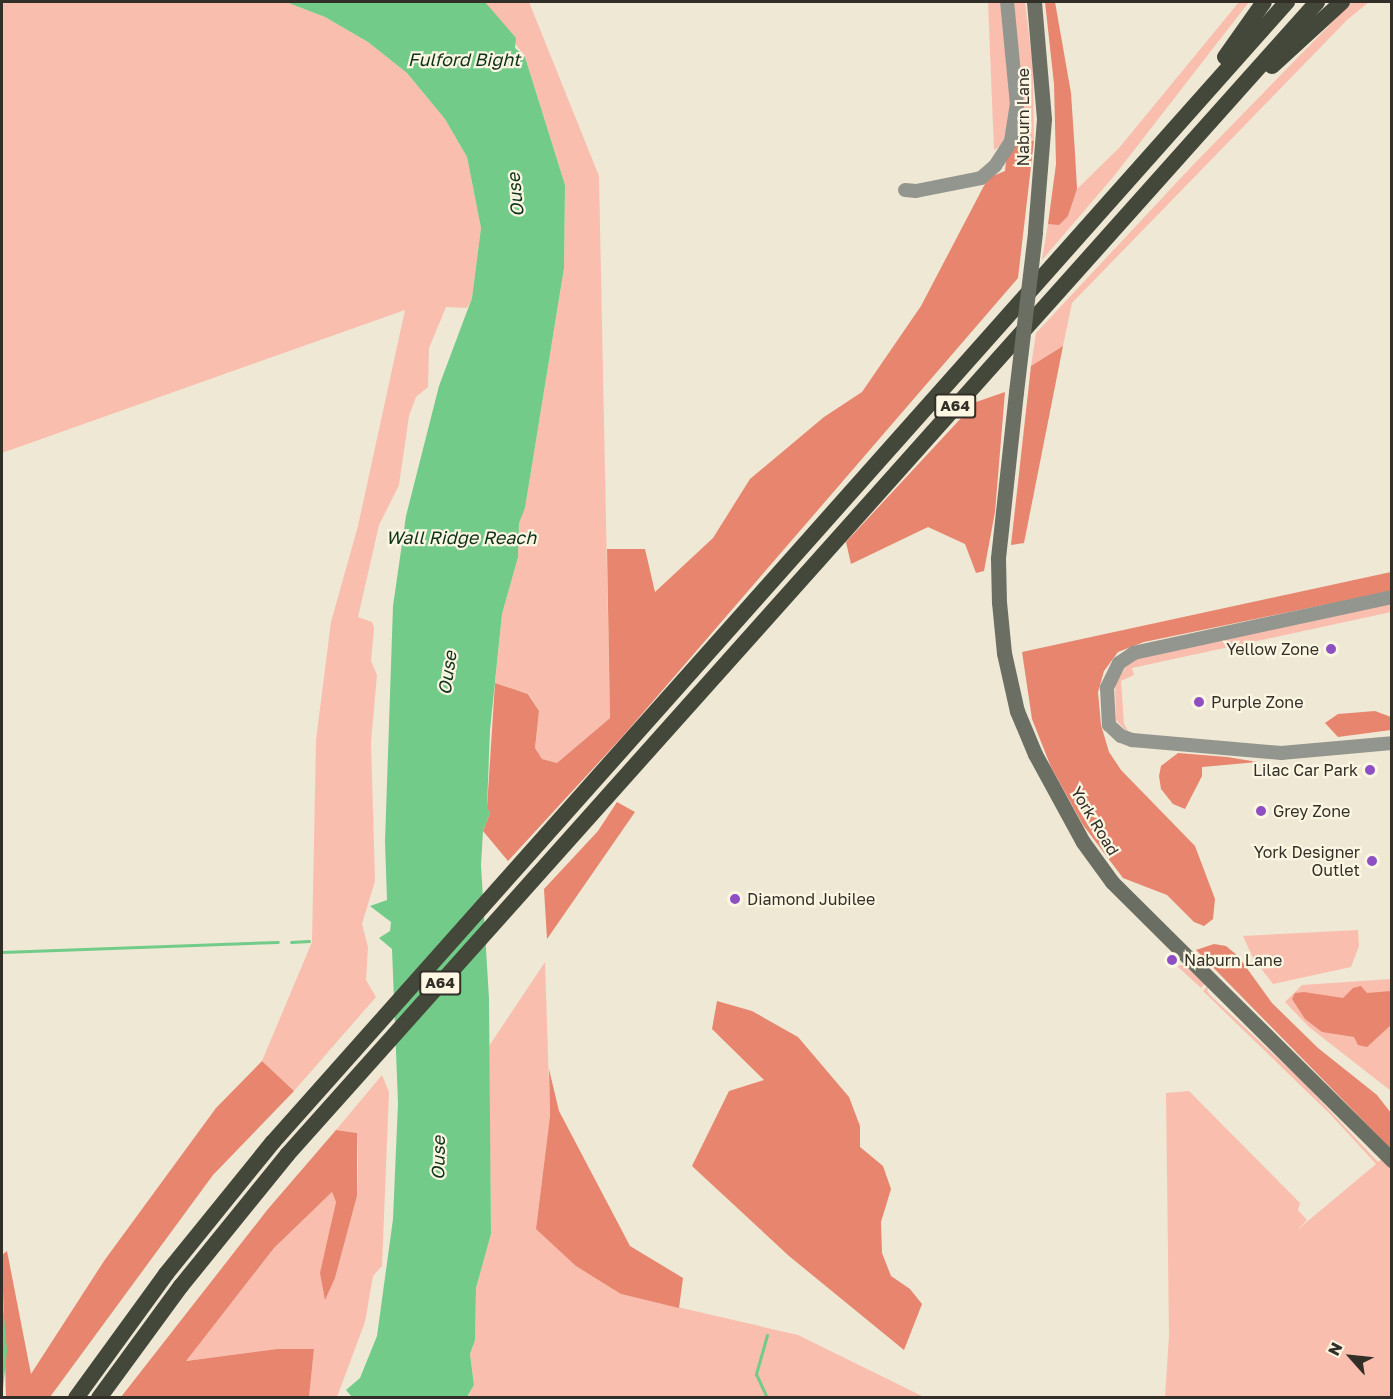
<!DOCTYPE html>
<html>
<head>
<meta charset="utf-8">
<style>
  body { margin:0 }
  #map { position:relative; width:1393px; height:1399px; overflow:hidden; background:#eee8d5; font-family:"Golos Text",sans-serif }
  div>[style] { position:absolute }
  .green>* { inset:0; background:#fabeaf }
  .forest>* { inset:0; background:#e8856e }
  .water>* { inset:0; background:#73cb8a }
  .stream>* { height:3px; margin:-1.5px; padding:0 1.5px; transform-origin:1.5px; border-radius:1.5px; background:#73cb8a }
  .minor>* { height:14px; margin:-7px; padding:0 7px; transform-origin:7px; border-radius:7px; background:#93968e }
  .secondary>* { height:15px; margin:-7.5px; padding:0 7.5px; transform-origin:7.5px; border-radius:7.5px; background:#6b6f63 }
  .trunk>* { height:16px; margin:-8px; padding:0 8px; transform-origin:8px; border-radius:8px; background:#44483a }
  .secondary-bridge>* { height:15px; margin:-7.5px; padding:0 7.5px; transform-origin:7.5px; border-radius:7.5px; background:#6b6f63 }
  .dots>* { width:16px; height:16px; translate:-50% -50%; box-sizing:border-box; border:3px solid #fcf6e2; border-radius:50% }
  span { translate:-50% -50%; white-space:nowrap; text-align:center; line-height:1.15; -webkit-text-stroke:4.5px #fcf6e2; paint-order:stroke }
  .shield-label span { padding:2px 4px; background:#fcf6e2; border:2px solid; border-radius:4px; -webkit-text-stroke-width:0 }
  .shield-label { font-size:15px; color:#322f28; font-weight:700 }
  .street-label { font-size:16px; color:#322f28 }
  .poi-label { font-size:16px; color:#322f28 }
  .right { translate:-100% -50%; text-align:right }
  .left { translate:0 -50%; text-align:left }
  .water-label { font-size:18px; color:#0e331a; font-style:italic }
  .frame { position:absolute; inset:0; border:3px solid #322f28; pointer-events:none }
  .north { position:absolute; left:1321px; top:1327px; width:60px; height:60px; -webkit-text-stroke:4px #fcf6e2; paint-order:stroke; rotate:297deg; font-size:16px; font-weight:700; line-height:24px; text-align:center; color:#322f28 }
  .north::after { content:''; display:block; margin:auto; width:21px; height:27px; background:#322f28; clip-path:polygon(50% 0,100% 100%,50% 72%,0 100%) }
</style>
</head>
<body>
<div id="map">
  <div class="green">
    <i style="clip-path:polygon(2px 2px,286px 2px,325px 17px,368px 42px,407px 73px,445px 119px,467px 157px,481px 228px,472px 298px,467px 308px,446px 307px,429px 348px,428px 387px,416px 397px,409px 416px,399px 485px,379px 525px,358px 617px,372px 622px,374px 628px,371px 661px,377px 675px,371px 742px,375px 881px,362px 924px,368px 947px,366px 980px,376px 997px,294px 1091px,262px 1061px,312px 942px,316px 740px,331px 622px,358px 526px,405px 310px,2px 453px)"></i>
    <i style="clip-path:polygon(485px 2px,529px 2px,599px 176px,610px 718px,557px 763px,542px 759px,535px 748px,539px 711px,529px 694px,495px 683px,502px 614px,518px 557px,519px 522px,525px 508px,564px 268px,565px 185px,525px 57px)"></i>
    <i style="clip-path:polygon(988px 2px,1025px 2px,1033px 68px,1034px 141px,1008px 142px,994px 150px)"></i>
    <i style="clip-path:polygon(1239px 2px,1249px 2px,1114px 176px,1042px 260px,1048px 224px,1059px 224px,1068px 216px,1077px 189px,1119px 148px)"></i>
    <i style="clip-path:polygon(1352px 2px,1369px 2px,1347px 20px,1072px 303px,1063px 346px,1031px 366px,1036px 333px,1192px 166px)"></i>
    <i style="clip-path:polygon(1391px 604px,1391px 612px,1132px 668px,1134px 675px,1121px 681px,1124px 724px,1131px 736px,1116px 720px,1115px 684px,1129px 662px,1142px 656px)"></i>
    <i style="clip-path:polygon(1358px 930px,1359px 946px,1351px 967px,1273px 984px,1253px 958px,1243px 936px)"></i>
    <i style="clip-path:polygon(545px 962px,550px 1116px,536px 1229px,621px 1294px,798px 1335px,924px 1397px,467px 1398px,474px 1385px,470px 1354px,475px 1340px,476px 1288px,491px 1234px,489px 1046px)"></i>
    <i style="clip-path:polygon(1183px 965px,1206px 983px,1201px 988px,1177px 966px)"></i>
    <i style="clip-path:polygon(1391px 979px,1391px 1091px,1309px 1027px,1285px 1002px,1302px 985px)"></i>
    <i style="clip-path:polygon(1210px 983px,1207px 991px,1211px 996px,1300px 1079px,1378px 1162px,1383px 1158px,1391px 1168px,1391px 1397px,1165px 1398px,1169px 1335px,1166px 1093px,1189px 1091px,1300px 1203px,1298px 1210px,1307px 1220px,1296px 1231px,1376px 1164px,1330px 1114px,1203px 991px)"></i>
    <i style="clip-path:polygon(382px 1075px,389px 1092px,382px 1266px,373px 1276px,365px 1322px,337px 1397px,309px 1397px,314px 1349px,277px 1349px,185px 1361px,274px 1248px,332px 1192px,336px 1202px,331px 1224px,335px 1278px,357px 1196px,358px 1164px,357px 1133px,336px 1130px)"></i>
  </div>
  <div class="forest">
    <i style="clip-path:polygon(1045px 2px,1055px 2px,1071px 93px,1075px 153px,1077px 189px,1068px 216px,1059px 225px,1048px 224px,1056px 164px,1054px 84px)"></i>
    <i style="clip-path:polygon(1034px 141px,1018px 278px,623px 736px,508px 861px,483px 831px,490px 813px,487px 808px,495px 683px,528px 694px,539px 711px,535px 748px,542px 759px,557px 763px,610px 718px,607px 549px,645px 549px,655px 592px,713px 538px,750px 479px,824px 417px,862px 392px,921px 306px,988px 178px,1005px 171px,1008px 142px)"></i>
    <i style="clip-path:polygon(1063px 346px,1024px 543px,1011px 545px,1031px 366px)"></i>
    <i style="clip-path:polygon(1005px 392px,995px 512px,984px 571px,976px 573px,965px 544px,928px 527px,851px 564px,846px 542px,976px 402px)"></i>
    <i style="clip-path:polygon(1391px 572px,1391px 591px,1144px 642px,1118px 652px,1104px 671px,1098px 692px,1101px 725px,1109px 752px,1121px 770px,1195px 846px,1215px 899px,1213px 919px,1204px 926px,1194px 922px,1167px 895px,1123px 878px,1083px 825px,1051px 767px,1032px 719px,1022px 652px)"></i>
    <i style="clip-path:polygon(1375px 711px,1391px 717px,1391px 730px,1338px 737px,1325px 723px,1338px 714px)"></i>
    <i style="clip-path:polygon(1178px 753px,1227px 757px,1258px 762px,1202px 767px,1202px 776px,1185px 809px,1173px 804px,1161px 789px,1159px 776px,1161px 766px)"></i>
    <i style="clip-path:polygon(617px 802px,635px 812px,547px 939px,544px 889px,598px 831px)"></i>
    <i style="clip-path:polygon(1214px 944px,1226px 946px,1238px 956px,1272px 1003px,1318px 1048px,1377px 1095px,1391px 1113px,1391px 1149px,1196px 950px)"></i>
    <i style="clip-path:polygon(1361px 986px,1367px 993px,1391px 991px,1391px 1025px,1367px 1047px,1358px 1045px,1354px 1037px,1322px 1032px,1305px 1019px,1292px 999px,1295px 993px,1304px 992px,1343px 998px,1353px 988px)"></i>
    <i style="clip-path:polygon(717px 1001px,752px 1011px,798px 1037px,849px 1097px,860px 1126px,860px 1147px,883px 1166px,891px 1189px,881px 1222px,882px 1253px,891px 1276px,910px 1289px,922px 1304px,904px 1350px,789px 1256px,692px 1166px,729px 1091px,764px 1080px,712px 1029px)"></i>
    <i style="clip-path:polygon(262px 1061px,294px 1091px,213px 1175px,50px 1397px,6px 1397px,2px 1255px,7px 1251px,31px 1374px,104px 1261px,216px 1108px)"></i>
    <i style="clip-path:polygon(549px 1069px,559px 1111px,630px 1246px,683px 1278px,679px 1308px,621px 1294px,576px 1266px,536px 1229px,550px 1116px)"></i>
    <i style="clip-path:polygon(336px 1130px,357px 1133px,357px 1196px,335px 1278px,325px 1300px,320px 1273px,336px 1202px,332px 1192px,274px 1248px,186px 1361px,277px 1349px,314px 1349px,309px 1397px,121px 1397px,268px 1209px)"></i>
  </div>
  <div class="water">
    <i style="clip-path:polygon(286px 2px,485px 2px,516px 38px,515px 48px,525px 57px,565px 185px,564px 268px,525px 508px,519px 523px,518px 557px,502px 614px,490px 730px,487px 807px,490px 813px,483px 831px,481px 865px,489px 999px,491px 1234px,476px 1288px,475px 1340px,470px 1354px,474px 1385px,467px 1397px,352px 1397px,346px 1390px,360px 1378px,377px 1336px,393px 1219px,398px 1103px,392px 949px,379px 938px,390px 931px,391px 922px,370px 906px,387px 900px,385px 842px,393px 606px,406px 516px,439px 386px,472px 298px,481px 228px,467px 157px,445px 119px,407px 73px,368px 42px,325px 17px)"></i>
    <i style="clip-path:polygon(2px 1292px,7px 1351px,2px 1398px)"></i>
  </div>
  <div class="stream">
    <i style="left:291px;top:942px;width:18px;rotate:-3deg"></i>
    <i style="left:2px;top:952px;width:276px;rotate:-2.1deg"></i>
    <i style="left:767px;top:1335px;width:41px;rotate:105.8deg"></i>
    <i style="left:756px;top:1374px;width:26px;rotate:65deg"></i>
  </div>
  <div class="minor">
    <i style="left:905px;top:190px;width:11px;rotate:5deg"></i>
    <i style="left:916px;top:191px;width:66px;rotate:-11.3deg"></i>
    <i style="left:981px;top:178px;width:18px;rotate:-41deg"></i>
    <i style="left:995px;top:166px;width:30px;rotate:-57deg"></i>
    <i style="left:1011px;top:141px;width:36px;rotate:-81deg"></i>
    <i style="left:1017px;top:105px;width:103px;rotate:-95.5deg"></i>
    <i style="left:1392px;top:597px;width:264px;rotate:167.8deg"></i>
    <i style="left:1134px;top:653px;width:18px;rotate:146deg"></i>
    <i style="left:1119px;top:663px;width:28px;rotate:116deg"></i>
    <i style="left:1107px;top:688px;width:37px;rotate:87deg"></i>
    <i style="left:1109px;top:725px;width:16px;rotate:43deg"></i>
    <i style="left:1121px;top:736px;width:12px;rotate:20deg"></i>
    <i style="left:1132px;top:740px;width:150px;rotate:5deg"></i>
    <i style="left:1281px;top:753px;width:111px;rotate:-5.1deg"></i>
  </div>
  <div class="secondary">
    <i style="left:1034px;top:2px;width:117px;rotate:85.1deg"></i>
    <i style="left:1044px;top:119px;width:113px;rotate:94.6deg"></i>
    <i style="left:1016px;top:392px;width:168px;rotate:96.2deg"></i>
    <i style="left:998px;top:559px;width:43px;rotate:88.7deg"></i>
    <i style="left:999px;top:602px;width:51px;rotate:84.4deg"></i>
    <i style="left:1004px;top:653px;width:59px;rotate:77.4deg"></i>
    <i style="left:1017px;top:711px;width:47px;rotate:67.3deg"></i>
    <i style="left:1035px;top:754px;width:100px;rotate:61.4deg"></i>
    <i style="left:1083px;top:842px;width:49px;rotate:54.1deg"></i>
    <i style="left:1112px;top:882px;width:395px;rotate:44.8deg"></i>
  </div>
  <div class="trunk">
    <i style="left:1225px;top:57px;width:67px;rotate:-54.7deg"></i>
    <i style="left:1272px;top:66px;width:95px;rotate:-42.4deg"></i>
    <i style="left:76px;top:1398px;width:153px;rotate:-54deg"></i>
    <i style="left:166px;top:1274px;width:170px;rotate:-51deg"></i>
    <i style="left:273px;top:1142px;width:1526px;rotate:-48.35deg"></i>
    <i style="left:99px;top:1398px;width:139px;rotate:-53.8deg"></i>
    <i style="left:181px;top:1286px;width:169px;rotate:-51deg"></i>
    <i style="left:287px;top:1155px;width:1546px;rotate:-48.22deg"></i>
  </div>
  <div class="secondary-bridge">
    <i style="left:1016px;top:392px;width:161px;rotate:-83.2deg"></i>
  </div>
  <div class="dots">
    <i style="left:1331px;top:649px;background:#8e4fc4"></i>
    <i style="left:1199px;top:702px;background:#8e4fc4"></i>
    <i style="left:1370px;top:770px;background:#8e4fc4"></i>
    <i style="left:1261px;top:811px;background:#8e4fc4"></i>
    <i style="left:1372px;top:861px;background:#8e4fc4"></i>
    <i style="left:735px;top:899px;background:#8e4fc4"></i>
    <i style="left:1172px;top:960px;background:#8e4fc4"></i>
  </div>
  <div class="shield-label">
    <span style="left:955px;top:406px">A64</span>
    <span style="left:440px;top:983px">A64</span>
  </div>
  <div class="street-label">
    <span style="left:1023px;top:117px;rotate:-90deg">Naburn Lane</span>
    <span style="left:1095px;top:821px;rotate:59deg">York Road</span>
  </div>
  <div class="poi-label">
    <span class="right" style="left:1319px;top:649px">Yellow Zone</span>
    <span class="left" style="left:1211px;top:702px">Purple Zone</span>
    <span class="right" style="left:1358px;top:770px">Lilac Car Park</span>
    <span class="left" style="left:1273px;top:811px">Grey Zone</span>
    <span class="right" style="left:1360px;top:861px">York Designer<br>Outlet</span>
    <span class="left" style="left:747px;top:899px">Diamond Jubilee</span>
    <span class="left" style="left:1184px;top:960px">Naburn Lane</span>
  </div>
  <div class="water-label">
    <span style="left:464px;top:59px">Fulford Bight</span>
    <span style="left:515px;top:195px;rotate:-96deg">Ouse</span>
    <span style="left:461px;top:537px">Wall Ridge Reach</span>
    <span style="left:447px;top:673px;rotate:-82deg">Ouse</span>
    <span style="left:438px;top:1158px;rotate:-89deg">Ouse</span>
  </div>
  <div class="frame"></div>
  <div class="north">N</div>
</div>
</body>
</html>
